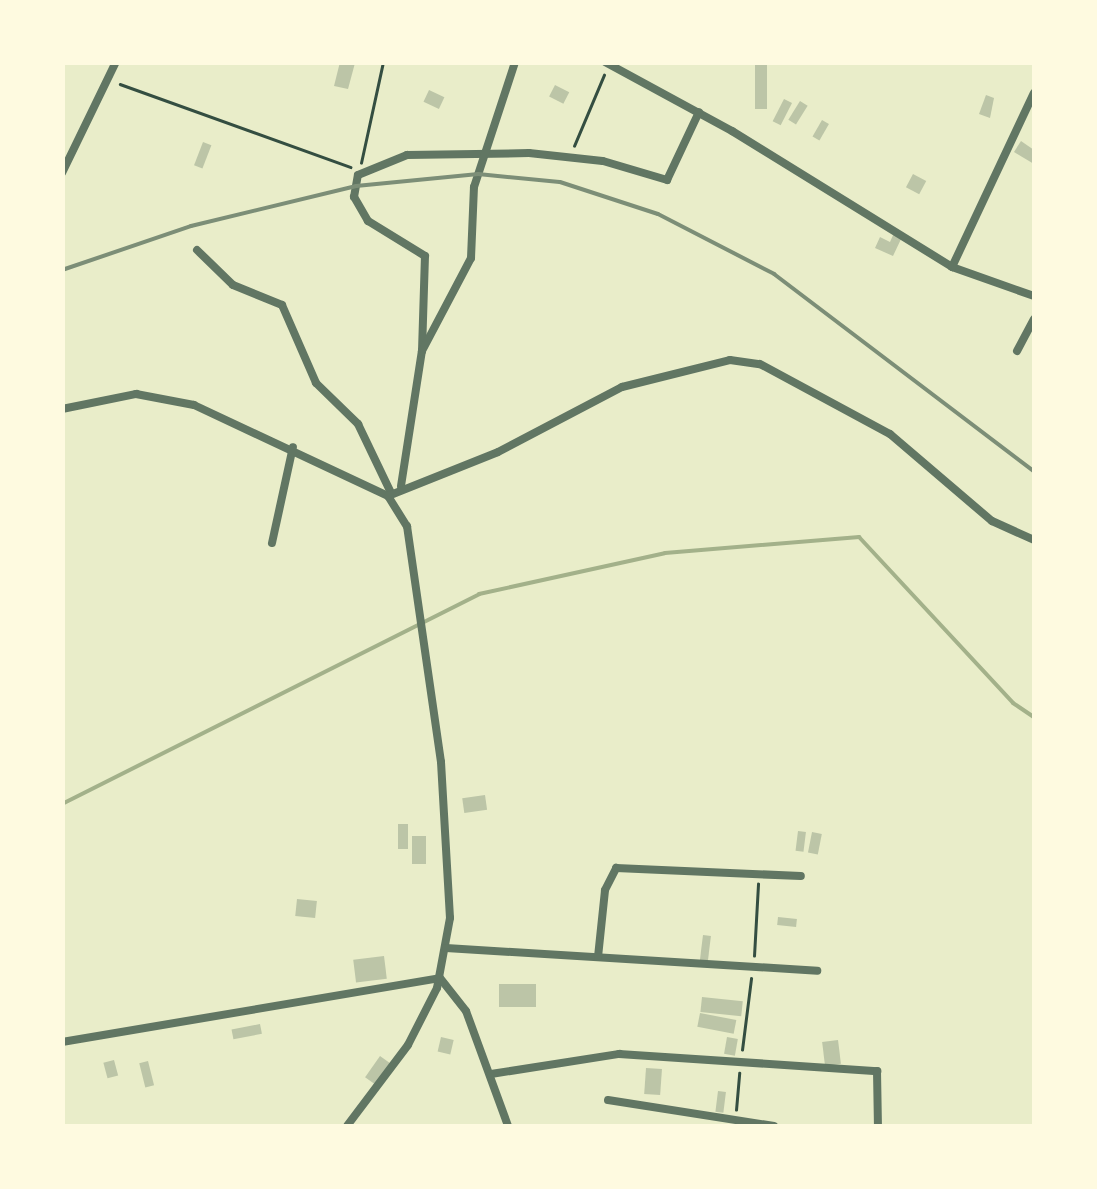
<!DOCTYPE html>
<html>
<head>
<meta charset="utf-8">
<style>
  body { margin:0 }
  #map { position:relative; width:1097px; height:1189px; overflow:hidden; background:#e9edc9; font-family:"Work Sans",sans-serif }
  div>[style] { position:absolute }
  .stream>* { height:4px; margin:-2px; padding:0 2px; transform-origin:2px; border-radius:2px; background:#a3b18a }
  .building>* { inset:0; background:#bcc5a7; transform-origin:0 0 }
  .path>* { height:2.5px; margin:-1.25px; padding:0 1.25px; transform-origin:1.25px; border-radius:1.25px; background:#344e41 }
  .minor>* { height:8px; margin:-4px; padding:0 4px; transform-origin:4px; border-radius:4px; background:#617663 }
  .rail>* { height:4px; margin:-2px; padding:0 2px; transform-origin:2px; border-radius:2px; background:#7c8e77 }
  span { translate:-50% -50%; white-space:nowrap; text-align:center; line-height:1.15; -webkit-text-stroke:9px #fefae0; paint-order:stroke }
  .frame { position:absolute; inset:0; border:65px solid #fefae0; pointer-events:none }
</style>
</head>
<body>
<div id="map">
  <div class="stream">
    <i style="left:62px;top:804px;width:467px;rotate:-26.7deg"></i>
    <i style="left:479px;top:594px;width:190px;rotate:-12.4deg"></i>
    <i style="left:665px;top:553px;width:195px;rotate:-4.7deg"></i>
    <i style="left:859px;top:537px;width:226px;rotate:47.1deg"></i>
    <i style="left:1013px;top:703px;width:25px;rotate:34deg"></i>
  </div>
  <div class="building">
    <i style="clip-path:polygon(340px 62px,355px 63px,348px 89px,334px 86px)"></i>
    <i style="left:755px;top:62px;width:12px;height:47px"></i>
    <i style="left:555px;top:85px;width:16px;height:13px;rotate:27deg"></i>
    <i style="left:429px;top:90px;width:17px;height:13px;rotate:25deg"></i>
    <i style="clip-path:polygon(986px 95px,994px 98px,990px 118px,979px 114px)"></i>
    <i style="left:784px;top:99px;width:9px;height:25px;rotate:27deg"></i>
    <i style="left:800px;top:101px;width:9px;height:22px;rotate:32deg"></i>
    <i style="left:822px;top:120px;width:8px;height:19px;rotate:30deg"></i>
    <i style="clip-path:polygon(1021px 141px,1034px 150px,1034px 164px,1014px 152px)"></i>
    <i style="left:203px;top:142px;width:9px;height:25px;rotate:21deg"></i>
    <i style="left:913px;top:174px;width:15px;height:15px;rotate:28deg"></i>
    <i style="clip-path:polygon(894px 233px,902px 237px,893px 256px,875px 248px,880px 237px,890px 242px)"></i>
    <i style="left:485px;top:795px;width:15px;height:23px;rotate:82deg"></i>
    <i style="left:398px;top:824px;width:10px;height:25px"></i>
    <i style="left:798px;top:831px;width:8px;height:20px;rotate:7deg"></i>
    <i style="left:812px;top:832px;width:10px;height:21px;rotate:11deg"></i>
    <i style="left:412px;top:836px;width:14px;height:28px"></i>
    <i style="left:297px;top:899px;width:20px;height:17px;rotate:6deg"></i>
    <i style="left:778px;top:917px;width:19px;height:8px;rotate:6deg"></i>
    <i style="left:703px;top:935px;width:8px;height:27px;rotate:7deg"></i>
    <i style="left:384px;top:956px;width:23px;height:31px;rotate:83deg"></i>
    <i style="left:499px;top:984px;width:37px;height:23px"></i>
    <i style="left:702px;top:997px;width:41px;height:15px;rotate:6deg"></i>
    <i style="left:700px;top:1013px;width:37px;height:14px;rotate:11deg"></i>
    <i style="left:260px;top:1024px;width:10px;height:29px;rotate:79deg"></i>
    <i style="left:441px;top:1037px;width:13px;height:15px;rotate:13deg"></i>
    <i style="left:727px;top:1037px;width:11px;height:17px;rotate:10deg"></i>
    <i style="left:838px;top:1040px;width:24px;height:16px;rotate:83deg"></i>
    <i style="left:380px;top:1056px;width:12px;height:26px;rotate:35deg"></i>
    <i style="left:114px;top:1060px;width:16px;height:11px;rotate:75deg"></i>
    <i style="left:148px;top:1061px;width:25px;height:9px;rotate:76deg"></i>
    <i style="left:646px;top:1068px;width:16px;height:26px;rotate:4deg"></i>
    <i style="left:718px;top:1091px;width:8px;height:21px;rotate:7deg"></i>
  </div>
  <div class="path">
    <i style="left:120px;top:84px;width:245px;rotate:19.8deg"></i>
    <i style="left:574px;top:146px;width:77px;rotate:-67.1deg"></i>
    <i style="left:361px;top:163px;width:103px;rotate:-77.7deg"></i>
    <i style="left:754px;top:956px;width:72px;rotate:-86.8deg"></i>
    <i style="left:742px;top:1050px;width:72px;rotate:-82.8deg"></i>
    <i style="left:736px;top:1110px;width:37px;rotate:-85deg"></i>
  </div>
  <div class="minor">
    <i style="left:605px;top:62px;width:145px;rotate:28.5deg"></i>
    <i style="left:732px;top:131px;width:259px;rotate:31.7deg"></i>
    <i style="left:952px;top:267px;width:87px;rotate:19.5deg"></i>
    <i style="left:62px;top:173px;width:123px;rotate:-64.1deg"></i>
    <i style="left:197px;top:250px;width:50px;rotate:44.2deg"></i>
    <i style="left:233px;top:285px;width:53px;rotate:22.2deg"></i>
    <i style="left:282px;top:305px;width:85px;rotate:66.4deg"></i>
    <i style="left:316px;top:383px;width:59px;rotate:44.3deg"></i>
    <i style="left:358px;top:424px;width:76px;rotate:64.4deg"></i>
    <i style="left:952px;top:267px;width:192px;rotate:-64.8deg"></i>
    <i style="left:422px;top:351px;width:95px;rotate:-88.2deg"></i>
    <i style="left:425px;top:256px;width:67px;rotate:-148.4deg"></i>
    <i style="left:368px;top:221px;width:28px;rotate:-120deg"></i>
    <i style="left:354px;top:197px;width:22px;rotate:-80deg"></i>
    <i style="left:358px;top:175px;width:53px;rotate:-22.2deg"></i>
    <i style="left:407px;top:155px;width:122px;rotate:-0.9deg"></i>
    <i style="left:529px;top:153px;width:74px;rotate:6.2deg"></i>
    <i style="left:603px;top:161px;width:67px;rotate:16.5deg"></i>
    <i style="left:667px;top:180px;width:75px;rotate:-64.8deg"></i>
    <i style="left:1017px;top:351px;width:36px;rotate:-62deg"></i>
    <i style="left:62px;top:409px;width:76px;rotate:-11.5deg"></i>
    <i style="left:136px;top:394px;width:59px;rotate:10.7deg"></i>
    <i style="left:194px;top:405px;width:214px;rotate:25.1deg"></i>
    <i style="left:388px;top:496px;width:36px;rotate:58deg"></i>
    <i style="left:407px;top:526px;width:238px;rotate:81.8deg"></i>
    <i style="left:441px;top:762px;width:156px;rotate:86.7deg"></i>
    <i style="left:450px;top:918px;width:71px;rotate:100.5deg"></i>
    <i style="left:437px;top:988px;width:64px;rotate:117deg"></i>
    <i style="left:408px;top:1045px;width:101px;rotate:127deg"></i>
    <i style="left:401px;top:486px;width:137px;rotate:-81.2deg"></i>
    <i style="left:422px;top:351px;width:105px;rotate:-62.2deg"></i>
    <i style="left:471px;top:258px;width:71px;rotate:-87.6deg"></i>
    <i style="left:474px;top:187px;width:132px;rotate:-71.8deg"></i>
    <i style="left:388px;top:496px;width:118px;rotate:-21.8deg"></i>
    <i style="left:498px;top:452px;width:140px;rotate:-27.7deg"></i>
    <i style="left:622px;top:387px;width:111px;rotate:-14deg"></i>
    <i style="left:730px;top:360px;width:30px;rotate:8deg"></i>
    <i style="left:760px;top:364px;width:148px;rotate:28.3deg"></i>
    <i style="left:890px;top:434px;width:134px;rotate:40.5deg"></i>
    <i style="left:992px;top:521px;width:46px;rotate:24.3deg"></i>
    <i style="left:272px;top:543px;width:98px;rotate:-77.7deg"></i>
    <i style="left:446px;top:948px;width:372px;rotate:3.5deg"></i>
    <i style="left:598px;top:957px;width:67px;rotate:-84deg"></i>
    <i style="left:605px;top:890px;width:25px;rotate:-63deg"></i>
    <i style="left:616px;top:868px;width:185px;rotate:2.5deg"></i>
    <i style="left:62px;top:1042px;width:383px;rotate:-9.6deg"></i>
    <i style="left:440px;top:978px;width:42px;rotate:51.8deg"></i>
    <i style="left:466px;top:1011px;width:122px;rotate:69.9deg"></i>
    <i style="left:491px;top:1074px;width:130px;rotate:-8.9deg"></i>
    <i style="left:619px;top:1054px;width:259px;rotate:3.8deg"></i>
    <i style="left:877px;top:1071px;width:55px;rotate:89deg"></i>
    <i style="left:608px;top:1100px;width:168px;rotate:8.9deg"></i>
  </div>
  <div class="rail">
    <i style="left:62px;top:270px;width:136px;rotate:-18.8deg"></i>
    <i style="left:191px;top:226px;width:170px;rotate:-13.6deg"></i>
    <i style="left:356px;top:186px;width:123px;rotate:-5.6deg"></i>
    <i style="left:478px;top:174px;width:82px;rotate:5.6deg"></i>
    <i style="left:560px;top:182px;width:103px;rotate:18.1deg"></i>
    <i style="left:658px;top:214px;width:131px;rotate:27.3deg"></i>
    <i style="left:774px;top:274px;width:326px;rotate:37.2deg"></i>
  </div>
  <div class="frame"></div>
</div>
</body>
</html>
